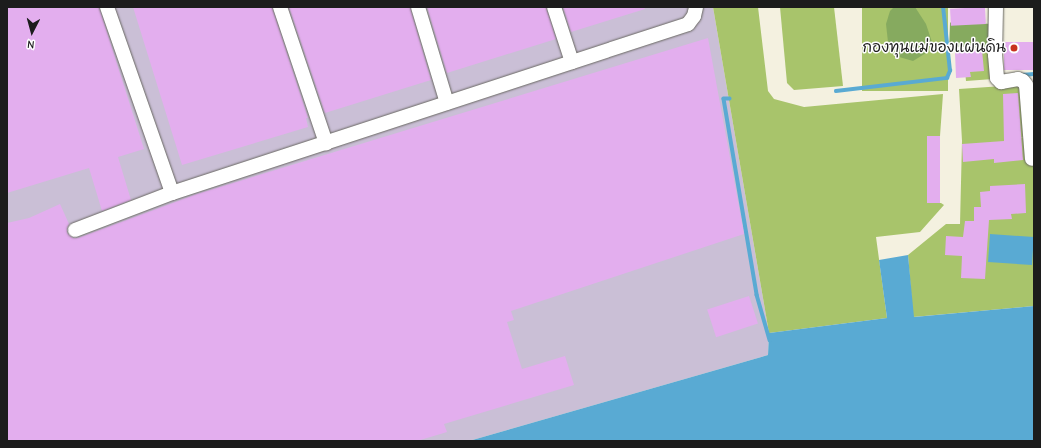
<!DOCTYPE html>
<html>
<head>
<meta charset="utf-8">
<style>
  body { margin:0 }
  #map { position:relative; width:1041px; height:448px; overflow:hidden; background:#f4f1e0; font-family:"Comic Neue","Playpen Sans Thai",sans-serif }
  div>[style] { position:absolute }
  .industrial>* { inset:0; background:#cabfd6 }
  .green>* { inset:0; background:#a8c46b; transform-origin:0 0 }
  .forest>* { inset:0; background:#86aa5f; transform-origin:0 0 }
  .water>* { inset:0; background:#59aad3; transform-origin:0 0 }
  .stream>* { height:3.5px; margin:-1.75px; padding:0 1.75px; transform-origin:1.75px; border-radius:1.75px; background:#59aad3 }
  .building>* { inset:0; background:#e3aeee; transform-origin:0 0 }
  .roads { filter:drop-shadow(0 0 1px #686761) drop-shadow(0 0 1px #686761) }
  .minor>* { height:14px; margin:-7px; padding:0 7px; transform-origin:7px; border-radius:7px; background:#fff }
  .dots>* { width:11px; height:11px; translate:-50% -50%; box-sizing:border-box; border:2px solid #fff; border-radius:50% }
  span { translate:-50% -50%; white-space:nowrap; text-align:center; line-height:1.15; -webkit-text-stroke:3px #fff; paint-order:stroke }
  .poi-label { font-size:15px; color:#1c1c1c }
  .right { translate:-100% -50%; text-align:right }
  .frame { position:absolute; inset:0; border:8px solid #1c1c1c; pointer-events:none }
  .north { position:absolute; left:12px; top:12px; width:40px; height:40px; -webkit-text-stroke:3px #fff; paint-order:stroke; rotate:186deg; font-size:11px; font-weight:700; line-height:16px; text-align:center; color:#1c1c1c }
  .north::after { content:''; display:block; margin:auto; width:14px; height:18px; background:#1c1c1c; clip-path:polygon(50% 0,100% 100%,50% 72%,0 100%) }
</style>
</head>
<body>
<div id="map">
  <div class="industrial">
    <i style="clip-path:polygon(7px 7px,713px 7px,769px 333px,768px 355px,469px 441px,23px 441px,7px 400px)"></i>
  </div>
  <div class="green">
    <i style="clip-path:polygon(713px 7px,758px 7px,768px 91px,774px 99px,804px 107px,943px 94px,940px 136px,927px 137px,928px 203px,941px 203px,944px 205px,920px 232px,876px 237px,887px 318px,769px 333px)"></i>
    <i style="clip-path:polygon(780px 7px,834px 7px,843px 86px,794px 90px,787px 83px)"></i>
    <i style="left:862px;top:7px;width:86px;height:84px"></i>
    <i style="clip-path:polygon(993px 48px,993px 79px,966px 81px,965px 71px,979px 70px,979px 49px)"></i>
    <i style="clip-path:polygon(1019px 85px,1026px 137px,1007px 138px,1034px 137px,1034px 306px,913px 317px,908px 255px,946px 224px,960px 224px,962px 141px,959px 89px)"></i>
  </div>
  <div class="forest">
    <i style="clip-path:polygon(894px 7px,915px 7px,926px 24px,932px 42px,926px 53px,913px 61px,899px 57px,888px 42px,886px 24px,890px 11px)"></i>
    <i style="left:994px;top:24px;width:24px;height:44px;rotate:92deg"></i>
  </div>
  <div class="water">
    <i style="left:990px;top:234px;width:44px;height:28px;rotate:4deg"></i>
    <i style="clip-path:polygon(908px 255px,914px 317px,1034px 306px,1034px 441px,469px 441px,768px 355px,769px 333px,887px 318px,879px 260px)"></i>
  </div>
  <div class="stream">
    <i style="left:1022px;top:75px;width:12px;rotate:-5deg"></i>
    <i style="left:836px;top:91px;width:112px;rotate:-6.7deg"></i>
    <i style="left:947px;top:78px;width:8px;rotate:-67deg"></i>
    <i style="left:950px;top:71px;width:64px;rotate:-96.2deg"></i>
    <i style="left:730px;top:99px;width:6px;rotate:180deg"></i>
    <i style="left:724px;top:99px;width:199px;rotate:80.4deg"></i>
    <i style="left:757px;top:295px;width:47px;rotate:73.9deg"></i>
  </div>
  <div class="building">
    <i style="clip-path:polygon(7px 7px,99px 7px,144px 149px,118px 157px,131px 200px,102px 211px,89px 168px,7px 193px)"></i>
    <i style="clip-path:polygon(133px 7px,272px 7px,308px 118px,306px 118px,308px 127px,182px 165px)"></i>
    <i style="clip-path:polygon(289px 7px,410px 7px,431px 80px,325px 113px)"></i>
    <i style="clip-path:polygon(427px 7px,546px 7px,556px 39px,447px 73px)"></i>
    <i style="clip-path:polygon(563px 7px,644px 7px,645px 9px,571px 32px)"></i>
    <i style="left:985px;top:7px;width:17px;height:35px;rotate:87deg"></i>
    <i style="clip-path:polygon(708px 38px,744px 234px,511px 311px,514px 320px,507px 322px,522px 369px,565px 356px,574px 385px,444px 424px,447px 432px,417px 441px,7px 441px,7px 223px,29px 218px,60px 204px,69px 224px,67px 228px,67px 233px,73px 238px,78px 238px,197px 194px)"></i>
    <i style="left:1034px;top:42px;width:28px;height:30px;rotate:90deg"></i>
    <i style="clip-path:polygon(982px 50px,984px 71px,970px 72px,971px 77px,956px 78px,955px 52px)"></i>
    <i style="clip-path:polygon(1018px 93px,1023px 160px,994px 163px,994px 159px,963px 162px,962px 144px,1004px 141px,1003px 94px)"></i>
    <i style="left:927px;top:136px;width:13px;height:67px"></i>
    <i style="clip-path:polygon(1025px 184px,1026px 213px,1011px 214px,1012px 219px,989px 220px,985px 279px,961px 278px,962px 256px,945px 255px,946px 236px,963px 237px,965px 221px,974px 221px,974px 207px,981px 207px,980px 192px,990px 191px,990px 186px)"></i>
    <i style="left:749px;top:296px;width:29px;height:44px;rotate:72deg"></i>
  </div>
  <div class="roads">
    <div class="minor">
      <i style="left:107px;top:7px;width:197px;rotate:70.7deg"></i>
      <i style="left:172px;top:193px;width:543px;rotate:-18.13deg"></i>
      <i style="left:688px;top:24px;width:10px;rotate:-53deg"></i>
      <i style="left:694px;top:16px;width:9px;rotate:-77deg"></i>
      <i style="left:280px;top:7px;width:144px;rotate:71.3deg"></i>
      <i style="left:418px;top:7px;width:100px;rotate:73.2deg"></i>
      <i style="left:554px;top:7px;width:58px;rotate:71.9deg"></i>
      <i style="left:996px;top:7px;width:48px;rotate:91.2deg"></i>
      <i style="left:995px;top:55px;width:23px;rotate:85deg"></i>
      <i style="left:997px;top:78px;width:6px;rotate:45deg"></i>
      <i style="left:1001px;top:82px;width:17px;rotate:-10deg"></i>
      <i style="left:1018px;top:79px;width:5px;rotate:22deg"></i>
      <i style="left:1023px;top:81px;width:5px;rotate:53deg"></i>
      <i style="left:1026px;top:85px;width:74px;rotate:85.4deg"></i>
      <i style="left:75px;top:230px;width:104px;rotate:-20.9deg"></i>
    </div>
  </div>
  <div class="dots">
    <i style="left:1014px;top:48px;background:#c8321e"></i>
  </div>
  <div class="poi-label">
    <span class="right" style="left:1006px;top:48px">กองทุนแม่ของแผ่นดิน</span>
  </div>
  <div class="frame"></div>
  <div class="north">N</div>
</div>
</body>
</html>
